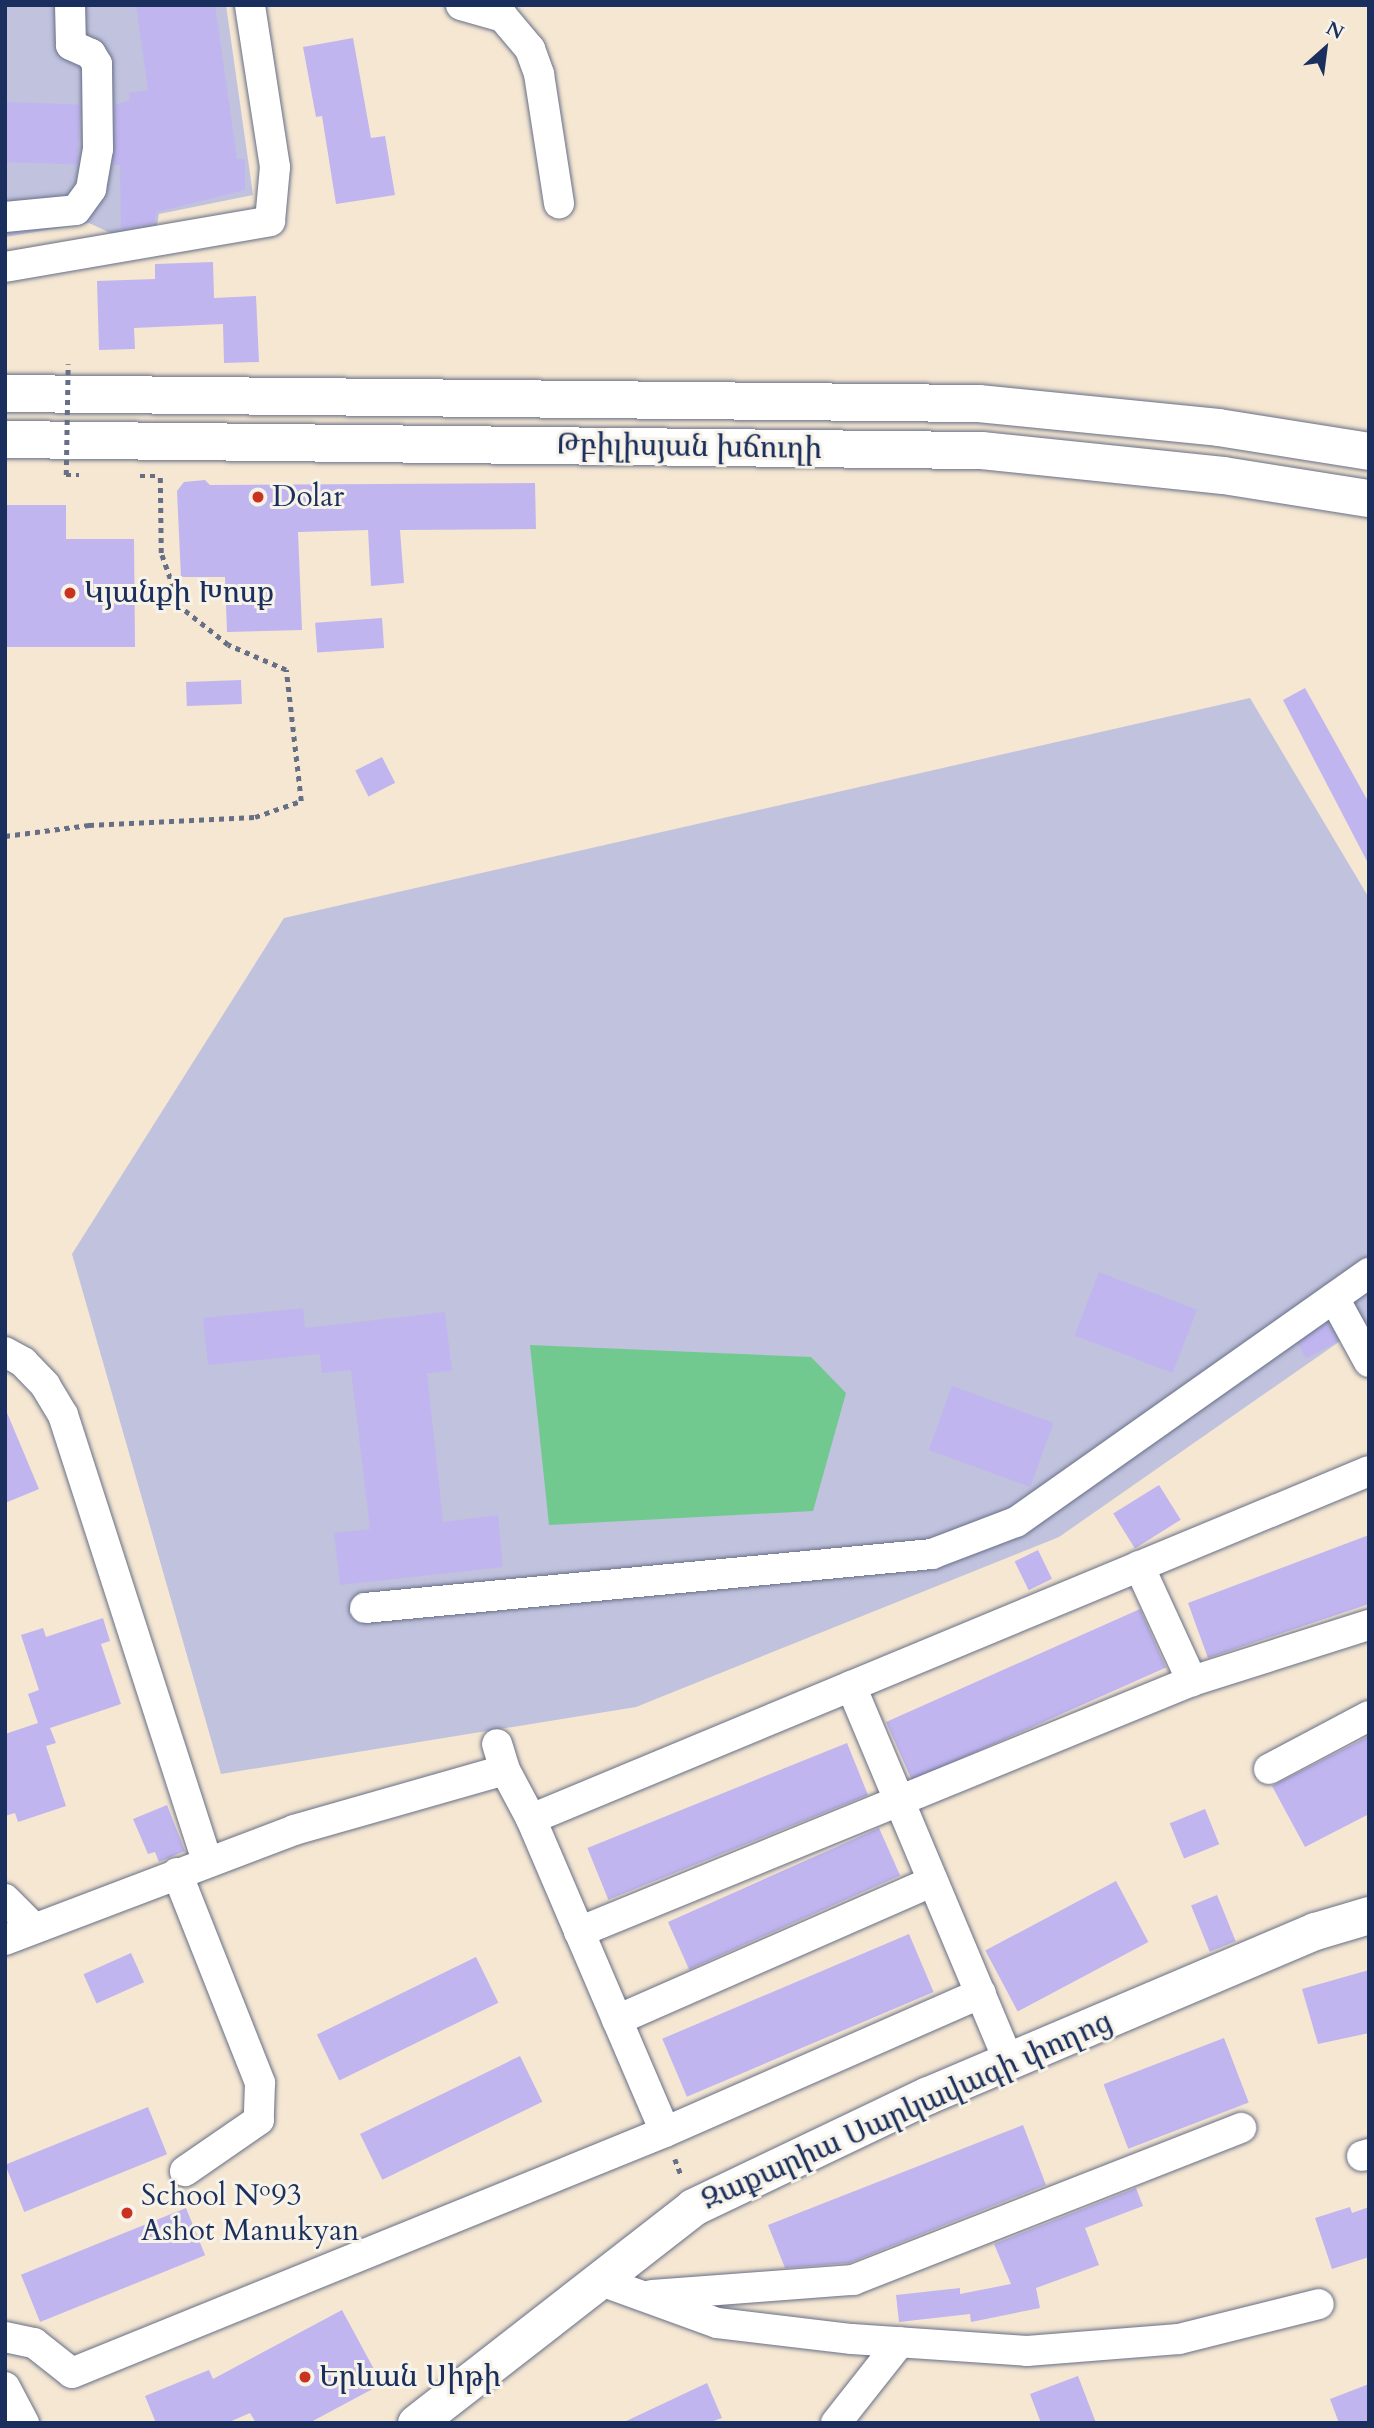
<!DOCTYPE html>
<html>
<head>
<meta charset="utf-8">
<style>
  body { margin:0 }
  #map { position:relative; width:1374px; height:2428px; overflow:hidden; background:#f5e7d2; font-family:Cardo,"Noto Serif Armenian",serif }
  div>[style] { position:absolute }
  .industrial>* { inset:0; background:#c1c2dd }
  .green>* { inset:0; background:#71c98f }
  .building>* { inset:0; background:#c0b5ef; transform-origin:0 0 }
  .path>* { height:4.5px; margin-top:-2.25px; transform-origin:0; background:repeating-linear-gradient(90deg,#676f87 0 5px,transparent 0 10px) }
  .roads { filter:drop-shadow(0 0 2px #676f87) drop-shadow(0 0 2px #676f87) }
  .minor>* { height:30px; margin:-15px; padding:0 15px; transform-origin:15px; border-radius:15px; background:#fff }
  .major>* { height:37px; margin:-18.5px; padding:0 18.5px; transform-origin:18.5px; border-radius:18.5px; background:#fff }
  .path-bridge>* { height:4.5px; margin-top:-2.25px; transform-origin:0; background:repeating-linear-gradient(90deg,#676f87 0 5px,transparent 0 10px) }
  .dots>* { width:19px; height:19px; translate:-50% -50%; box-sizing:border-box; border:4px solid #f7f3e8; border-radius:50% }
  span { translate:-50% -50%; white-space:nowrap; text-align:center; line-height:1.15; -webkit-text-stroke:6px #f7f3e8; paint-order:stroke }
  .street-label { font-size:30px; color:#1b2f5e }
  .poi-label { font-size:30px; color:#1b2f5e }
  .left { translate:0 -50%; text-align:left }
  .frame { position:absolute; inset:0; border:7px solid #1b2f5e; pointer-events:none }
  .north { position:absolute; left:1290px; top:14px; width:70px; height:70px; -webkit-text-stroke:5px #f7f3e8; paint-order:stroke; rotate:28deg; font-size:19px; font-weight:700; line-height:28px; text-align:center; color:#1b2f5e }
  .north::after { content:''; display:block; margin:auto; width:24px; height:32px; background:#1b2f5e; clip-path:polygon(50% 0,100% 100%,50% 72%,0 100%) }
</style>
</head>
<body>
<div id="map">
  <div class="industrial">
    <i style="clip-path:polygon(5px 5px,226px 5px,253px 195px,159px 214px,155px 235px,121px 238px,89px 223px,5px 237px)"></i>
    <i style="clip-path:polygon(1250px 698px,1369px 898px,1369px 1321px,1059px 1537px,636px 1707px,221px 1774px,72px 1254px,284px 918px)"></i>
  </div>
  <div class="green">
    <i style="clip-path:polygon(530px 1345px,811px 1357px,846px 1393px,813px 1511px,549px 1525px)"></i>
  </div>
  <div class="building">
    <i style="clip-path:polygon(136px 5px,215px 5px,237px 159px,245px 159px,245px 190px,157px 212px,154px 223px,121px 229px,120px 165px,113px 165px,115px 105px,130px 100px,129px 93px,148px 90px)"></i>
    <i style="clip-path:polygon(353px 38px,371px 138px,385px 136px,395px 195px,336px 204px,322px 116px,316px 117px,303px 47px)"></i>
    <i style="left:5px;top:102px;width:75px;height:60px;rotate:2deg"></i>
    <i style="clip-path:polygon(213px 262px,214px 298px,256px 296px,259px 362px,224px 363px,223px 324px,134px 328px,135px 349px,99px 350px,97px 281px,155px 279px,155px 264px)"></i>
    <i style="clip-path:polygon(205px 480px,210px 485px,535px 483px,536px 529px,400px 530px,404px 583px,371px 586px,368px 530px,298px 532px,302px 630px,227px 632px,225px 577px,181px 577px,177px 491px,184px 482px)"></i>
    <i style="clip-path:polygon(5px 505px,66px 505px,66px 539px,134px 539px,135px 647px,5px 647px)"></i>
    <i style="left:382px;top:618px;width:30px;height:67px;rotate:86deg"></i>
    <i style="left:241px;top:680px;width:24px;height:55px;rotate:88deg"></i>
    <i style="clip-path:polygon(1305px 688px,1369px 803px,1369px 865px,1283px 700px)"></i>
    <i style="left:382px;top:757px;width:29px;height:30px;rotate:63deg"></i>
    <i style="left:1099px;top:1272px;width:105px;height:68px;rotate:21deg"></i>
    <i style="clip-path:polygon(303px 1308px,305px 1328px,445px 1312px,452px 1371px,427px 1373px,443px 1522px,498px 1515px,503px 1567px,340px 1585px,334px 1533px,370px 1529px,351px 1370px,322px 1373px,320px 1354px,208px 1365px,203px 1318px)"></i>
    <i style="left:1328px;top:1323px;width:21px;height:36px;rotate:62deg"></i>
    <i style="left:952px;top:1386px;width:108px;height:68px;rotate:20deg"></i>
    <i style="clip-path:polygon(5px 1408px,39px 1489px,5px 1503px)"></i>
    <i style="left:1159px;top:1485px;width:41px;height:54px;rotate:58deg"></i>
    <i style="clip-path:polygon(1369px 1535px,1369px 1604px,1208px 1658px,1188px 1603px)"></i>
    <i style="left:1038px;top:1550px;width:32px;height:26px;rotate:64deg"></i>
    <i style="left:1140px;top:1609px;width:64px;height:278px;rotate:66deg"></i>
    <i style="clip-path:polygon(103px 1618px,110px 1641px,101px 1644px,121px 1704px,50px 1728px,56px 1743px,46px 1746px,66px 1806px,18px 1822px,15px 1813px,5px 1816px,5px 1734px,38px 1723px,28px 1694px,39px 1690px,21px 1635px,43px 1628px,46px 1637px)"></i>
    <i style="clip-path:polygon(1369px 1736px,1369px 1814px,1305px 1847px,1272px 1786px)"></i>
    <i style="left:847px;top:1743px;width:56px;height:280px;rotate:68deg"></i>
    <i style="clip-path:polygon(167px 1805px,185px 1851px,159px 1862px,155px 1852px,148px 1854px,133px 1819px)"></i>
    <i style="left:1205px;top:1809px;width:38px;height:38px;rotate:68deg"></i>
    <i style="left:879px;top:1828px;width:52px;height:231px;rotate:66deg"></i>
    <i style="left:1116px;top:1881px;width:69px;height:148px;rotate:62deg"></i>
    <i style="left:1217px;top:1895px;width:50px;height:28px;rotate:68deg"></i>
    <i style="left:909px;top:1934px;width:63px;height:268px;rotate:67deg"></i>
    <i style="left:131px;top:1953px;width:32px;height:52px;rotate:66deg"></i>
    <i style="left:476px;top:1957px;width:51px;height:177px;rotate:64deg"></i>
    <i style="clip-path:polygon(1369px 1970px,1369px 2033px,1318px 2044px,1302px 1989px)"></i>
    <i style="left:1224px;top:2038px;width:69px;height:129px;rotate:69deg"></i>
    <i style="left:520px;top:2056px;width:51px;height:178px;rotate:64deg"></i>
    <i style="left:148px;top:2107px;width:51px;height:154px;rotate:68deg"></i>
    <i style="clip-path:polygon(1023px 2125px,1046px 2185px,849px 2263px,785px 2268px,768px 2225px)"></i>
    <i style="clip-path:polygon(1136px 2188px,1143px 2206px,1085px 2228px,1099px 2265px,1036px 2288px,1040px 2308px,971px 2322px,970px 2314px,899px 2322px,896px 2295px,960px 2288px,960px 2294px,1011px 2284px,994px 2244px)"></i>
    <i style="clip-path:polygon(1350px 2207px,1352px 2213px,1369px 2207px,1369px 2257px,1332px 2269px,1315px 2218px)"></i>
    <i style="left:186px;top:2208px;width:51px;height:178px;rotate:68deg"></i>
    <i style="clip-path:polygon(342px 2310px,382px 2384px,309px 2423px,256px 2423px,250px 2413px,227px 2423px,156px 2423px,145px 2396px,209px 2370px,213px 2379px)"></i>
    <i style="clip-path:polygon(1078px 2376px,1096px 2423px,1041px 2423px,1030px 2394px)"></i>
    <i style="clip-path:polygon(707px 2383px,722px 2418px,708px 2423px,622px 2423px)"></i>
    <i style="clip-path:polygon(1369px 2384px,1369px 2423px,1339px 2423px,1330px 2399px)"></i>
  </div>
  <div class="path">
    <i style="left:66px;top:475px;width:13px"></i>
    <i style="left:140px;top:476px;width:20px"></i>
    <i style="left:5px;top:836px;width:85px;rotate:-7.5deg"></i>
    <i style="left:89px;top:825px;width:166px;rotate:-2.8deg"></i>
    <i style="left:255px;top:817px;width:49px;rotate:-19.2deg"></i>
    <i style="left:301px;top:801px;width:132px;rotate:-96.5deg"></i>
    <i style="left:286px;top:670px;width:63px;rotate:-156.7deg"></i>
    <i style="left:228px;top:645px;width:61px;rotate:-141.6deg"></i>
    <i style="left:180px;top:607px;width:57px;rotate:-109.4deg"></i>
    <i style="left:161px;top:553px;width:80px;rotate:-90.7deg"></i>
    <i style="left:675px;top:2159px;width:19px;rotate:69deg"></i>
  </div>
  <div class="roads">
    <div class="minor">
      <i style="left:461px;top:5px;width:44px;rotate:15.9deg"></i>
      <i style="left:503px;top:17px;width:42px;rotate:49.8deg"></i>
      <i style="left:530px;top:49px;width:27px;rotate:70deg"></i>
      <i style="left:539px;top:74px;width:131px;rotate:81.2deg"></i>
      <i style="left:5px;top:217px;width:71px;rotate:-5.6deg"></i>
      <i style="left:76px;top:210px;width:26px;rotate:-54deg"></i>
      <i style="left:91px;top:189px;width:41px;rotate:-80.1deg"></i>
      <i style="left:98px;top:149px;width:85px;rotate:-90.7deg"></i>
      <i style="left:97px;top:64px;width:12px;rotate:-121deg"></i>
      <i style="left:91px;top:54px;width:22px;rotate:-156deg"></i>
      <i style="left:71px;top:45px;width:40px;rotate:-91.4deg"></i>
      <i style="left:5px;top:267px;width:269px;rotate:-9.8deg"></i>
      <i style="left:270px;top:221px;width:54px;rotate:-84.7deg"></i>
      <i style="left:275px;top:167px;width:164px;rotate:-98.8deg"></i>
      <i style="left:1334px;top:1298px;width:73px;rotate:61.3deg"></i>
      <i style="left:5px;top:1352px;width:21px;rotate:29deg"></i>
      <i style="left:23px;top:1362px;width:32px;rotate:46deg"></i>
      <i style="left:45px;top:1385px;width:35px;rotate:59deg"></i>
      <i style="left:63px;top:1415px;width:470px;rotate:72.1deg"></i>
      <i style="left:1139px;top:1566px;width:127px;rotate:65.3deg"></i>
      <i style="left:365px;top:1608px;width:570px;rotate:-5.44deg"></i>
      <i style="left:932px;top:1554px;width:90px;rotate:-20.9deg"></i>
      <i style="left:1016px;top:1522px;width:432px;rotate:-35.2deg"></i>
      <i style="left:851px;top:1686px;width:407px;rotate:67.2deg"></i>
      <i style="left:1269px;top:1769px;width:113px;rotate:-27.9deg"></i>
      <i style="left:505px;top:1770px;width:55px;rotate:62deg"></i>
      <i style="left:531px;top:1819px;width:340px;rotate:66.8deg"></i>
      <i style="left:531px;top:1819px;width:907px;rotate:-22.55deg"></i>
      <i style="left:177px;top:1873px;width:226px;rotate:68.4deg"></i>
      <i style="left:260px;top:2083px;width:37px;rotate:92deg"></i>
      <i style="left:259px;top:2120px;width:90px;rotate:145.4deg"></i>
      <i style="left:5px;top:1899px;width:40px;rotate:45deg"></i>
      <i style="left:579px;top:1932px;width:662px;rotate:-22.27deg"></i>
      <i style="left:1192px;top:1681px;width:186px;rotate:-17.6deg"></i>
      <i style="left:5px;top:1940px;width:309px;rotate:-20.8deg"></i>
      <i style="left:294px;top:1830px;width:219px;rotate:-15.9deg"></i>
      <i style="left:505px;top:1770px;width:27px;rotate:-107deg"></i>
      <i style="left:617px;top:2020px;width:345px;rotate:-23.7deg"></i>
      <i style="left:1362px;top:2156px;width:7px;rotate:-16deg"></i>
      <i style="left:601px;top:2281px;width:123px;rotate:19.9deg"></i>
      <i style="left:717px;top:2323px;width:136px;rotate:6.8deg"></i>
      <i style="left:852px;top:2339px;width:175px;rotate:3.9deg"></i>
      <i style="left:1027px;top:2351px;width:152px;rotate:-4.5deg"></i>
      <i style="left:1179px;top:2339px;width:144px;rotate:-14deg"></i>
      <i style="left:652px;top:2295px;width:202px;rotate:-4.3deg"></i>
      <i style="left:853px;top:2280px;width:417px;rotate:-21.4deg"></i>
      <i style="left:5px;top:2337px;width:30px;rotate:12deg"></i>
      <i style="left:34px;top:2343px;width:48px;rotate:38.3deg"></i>
      <i style="left:72px;top:2373px;width:640px;rotate:-22.12deg"></i>
      <i style="left:665px;top:2132px;width:345px;rotate:-23.7deg"></i>
      <i style="left:5px;top:2387px;width:41px;rotate:62.2deg"></i>
      <i style="left:836px;top:2423px;width:103px;rotate:-51.7deg"></i>
    </div>
    <div class="major">
      <i style="left:5px;top:393px;width:973px;rotate:0.59deg"></i>
      <i style="left:978px;top:403px;width:241px;rotate:5.7deg"></i>
      <i style="left:1218px;top:427px;width:153px;rotate:9deg"></i>
      <i style="left:5px;top:439px;width:976px;rotate:0.65deg"></i>
      <i style="left:981px;top:450px;width:243px;rotate:5.9deg"></i>
      <i style="left:1223px;top:475px;width:148px;rotate:9deg"></i>
      <i style="left:416px;top:2423px;width:351px;rotate:-37.9deg"></i>
      <i style="left:693px;top:2207px;width:260px;rotate:-25.5deg"></i>
      <i style="left:928px;top:2095px;width:420px;rotate:-23deg"></i>
      <i style="left:1315px;top:1931px;width:56px;rotate:-16.5deg"></i>
    </div>
  </div>
  <div class="path-bridge">
    <i style="left:66px;top:475px;width:111px;rotate:-89deg"></i>
  </div>
  <div class="dots">
    <i style="left:258px;top:497px;background:#c8321e"></i>
    <i style="left:70px;top:593px;background:#c8321e"></i>
    <i style="left:127px;top:2213px;background:#c8321e"></i>
    <i style="left:305px;top:2377px;background:#c8321e"></i>
  </div>
  <div class="street-label">
    <span style="left:689px;top:447px;rotate:1deg">Թբիլիսյան խճուղի</span>
    <span style="left:907px;top:2111px;rotate:-24deg">Զաքարիա Սարկավագի փողոց</span>
  </div>
  <div class="poi-label">
    <span class="left" style="left:272px;top:497px">Dolar</span>
    <span class="left" style="left:84px;top:593px">Կյանքի Խոսք</span>
    <span class="left" style="left:141px;top:2213px">School №93<br>Ashot Manukyan</span>
    <span class="left" style="left:319px;top:2377px">Երևան Սիթի</span>
  </div>
  <div class="frame"></div>
  <div class="north">N</div>
</div>
</body>
</html>
